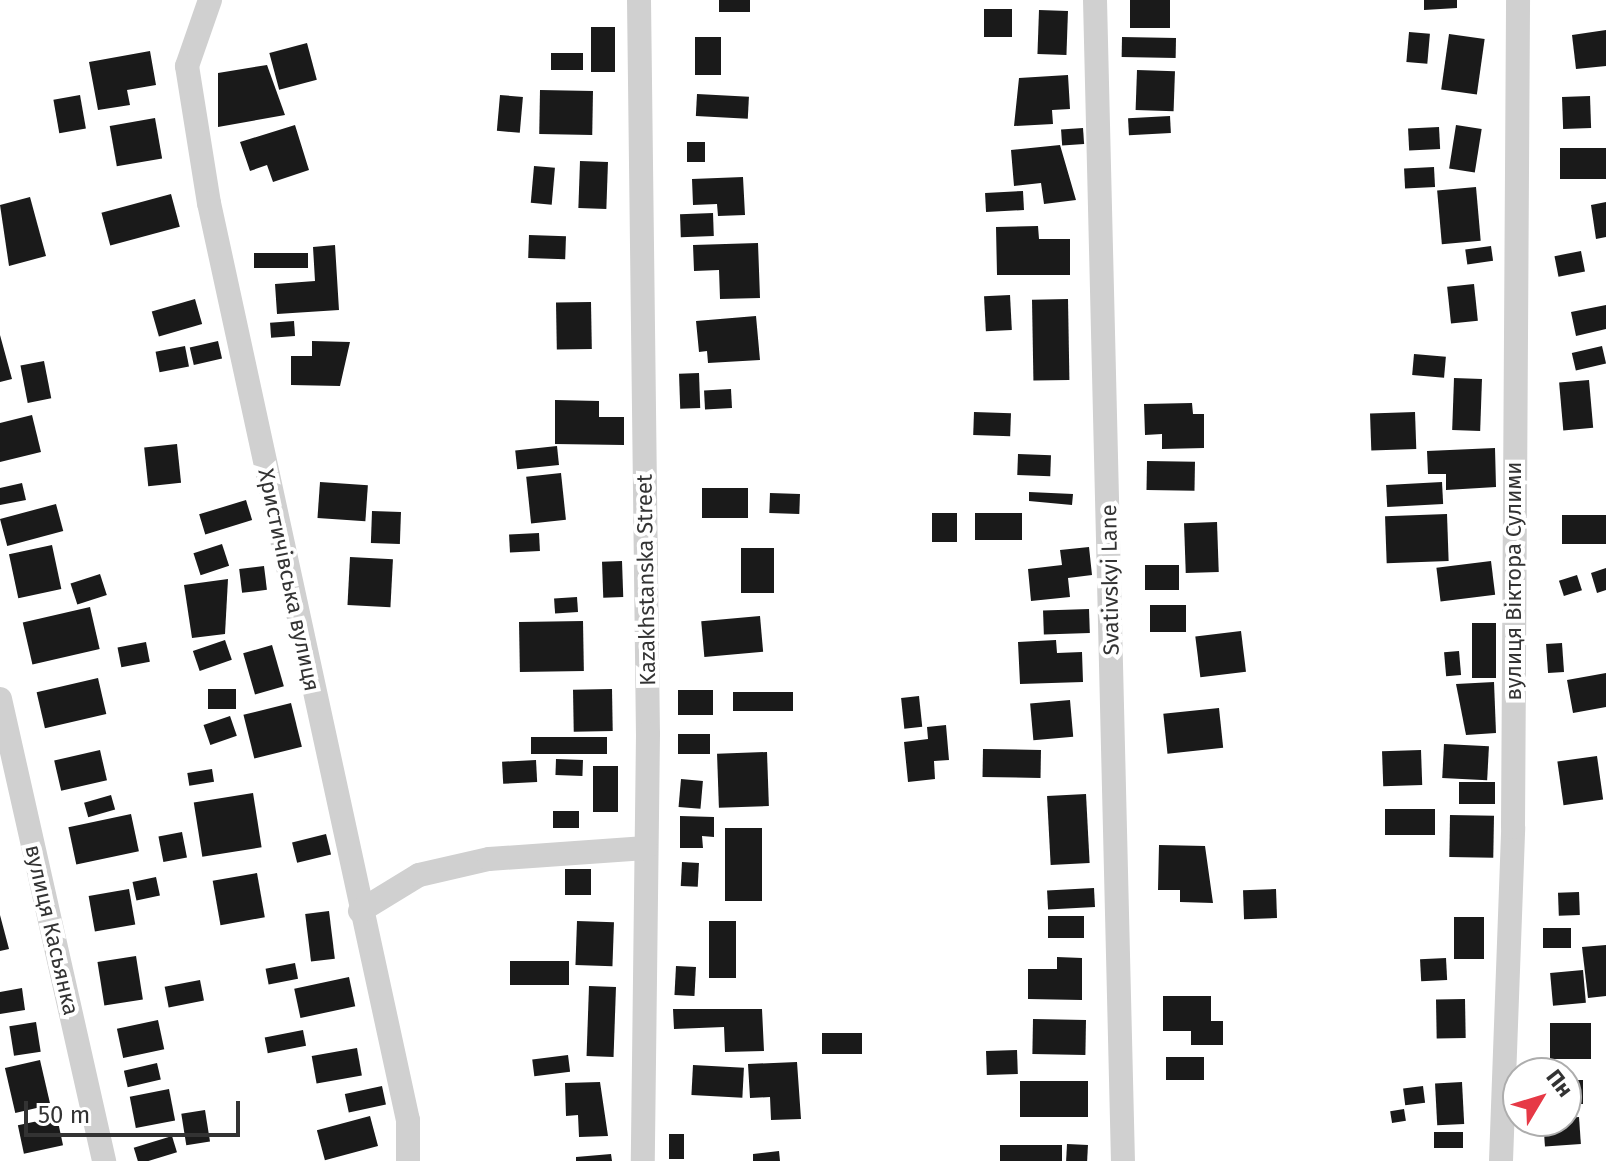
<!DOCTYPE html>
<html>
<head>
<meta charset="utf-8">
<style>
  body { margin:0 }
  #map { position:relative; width:1606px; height:1161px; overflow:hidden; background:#fff; font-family:"Fira Sans",sans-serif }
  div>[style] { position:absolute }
  .building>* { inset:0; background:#1a1a1a; transform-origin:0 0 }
  .minor>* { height:24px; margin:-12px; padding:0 12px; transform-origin:12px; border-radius:12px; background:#d0d0d0 }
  span { translate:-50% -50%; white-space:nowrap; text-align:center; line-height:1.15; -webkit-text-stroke:8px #fff; paint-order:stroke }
  .street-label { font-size:22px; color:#333 }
  .north { position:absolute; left:1502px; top:1057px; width:80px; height:80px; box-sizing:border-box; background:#fff; border:2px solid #adadad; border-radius:50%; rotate:52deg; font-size:22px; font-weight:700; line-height:32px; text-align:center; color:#333 }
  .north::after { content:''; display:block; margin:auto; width:28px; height:36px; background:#e63946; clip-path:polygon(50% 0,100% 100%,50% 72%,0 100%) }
  .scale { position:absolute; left:24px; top:1101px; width:216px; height:36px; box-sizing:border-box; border:4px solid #333; border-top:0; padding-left:10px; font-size:24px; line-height:28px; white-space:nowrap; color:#333; -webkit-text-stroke:6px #fff; paint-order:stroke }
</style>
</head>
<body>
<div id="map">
  <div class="building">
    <i style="left:719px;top:0;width:31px;height:12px"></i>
    <i style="left:1130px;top:0;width:40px;height:28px"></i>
    <i style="clip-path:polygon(1424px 0,1457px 0,1457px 8px,1424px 10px)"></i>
    <i style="left:984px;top:9px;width:28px;height:28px"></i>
    <i style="left:1039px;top:10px;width:29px;height:44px;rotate:2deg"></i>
    <i style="left:591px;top:27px;width:24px;height:45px"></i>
    <i style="clip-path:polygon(1606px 30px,1606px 66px,1576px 69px,1572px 35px)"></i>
    <i style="left:1409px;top:32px;width:21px;height:30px;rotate:5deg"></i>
    <i style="left:1449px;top:34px;width:36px;height:56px;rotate:8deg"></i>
    <i style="left:695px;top:37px;width:26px;height:38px"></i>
    <i style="left:1122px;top:37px;width:54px;height:20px;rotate:1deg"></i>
    <i style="left:307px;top:43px;width:38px;height:39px;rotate:75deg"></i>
    <i style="clip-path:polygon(150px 51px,156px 85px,127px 90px,130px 105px,98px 110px,89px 62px)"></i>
    <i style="left:551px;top:53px;width:32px;height:17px"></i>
    <i style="clip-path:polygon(267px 65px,285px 115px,218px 127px,218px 73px)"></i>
    <i style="left:1137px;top:70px;width:38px;height:40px;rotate:2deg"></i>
    <i style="clip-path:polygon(1068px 75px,1070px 109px,1052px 110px,1053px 124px,1014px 126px,1019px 78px)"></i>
    <i style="left:540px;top:90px;width:53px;height:44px;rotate:1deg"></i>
    <i style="left:697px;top:94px;width:52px;height:22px;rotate:3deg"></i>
    <i style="left:80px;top:95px;width:34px;height:27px;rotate:80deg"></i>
    <i style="left:500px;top:95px;width:23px;height:36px;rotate:5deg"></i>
    <i style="left:1590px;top:96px;width:32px;height:28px;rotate:88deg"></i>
    <i style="left:1170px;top:116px;width:17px;height:42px;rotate:87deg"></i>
    <i style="left:155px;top:118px;width:41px;height:46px;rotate:80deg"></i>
    <i style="clip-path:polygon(295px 125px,309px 170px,273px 182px,267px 165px,250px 171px,240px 142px)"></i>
    <i style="left:1456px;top:125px;width:26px;height:44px;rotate:9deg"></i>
    <i style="left:1439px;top:127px;width:22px;height:31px;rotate:87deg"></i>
    <i style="left:1083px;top:128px;width:16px;height:22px;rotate:86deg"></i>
    <i style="left:687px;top:142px;width:18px;height:20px"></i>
    <i style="clip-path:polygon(1060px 145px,1076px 200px,1044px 204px,1041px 183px,1014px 186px,1011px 150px)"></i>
    <i style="left:1606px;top:148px;width:31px;height:46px;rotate:90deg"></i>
    <i style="left:580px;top:161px;width:28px;height:47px;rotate:2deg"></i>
    <i style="left:534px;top:166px;width:21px;height:37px;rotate:5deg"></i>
    <i style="left:1434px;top:167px;width:20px;height:30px;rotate:87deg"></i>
    <i style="clip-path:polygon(743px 177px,745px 215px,718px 216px,717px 204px,693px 205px,692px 179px)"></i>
    <i style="left:1476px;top:187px;width:54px;height:39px;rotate:85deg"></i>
    <i style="left:1023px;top:191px;width:19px;height:38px;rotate:87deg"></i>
    <i style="left:171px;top:194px;width:34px;height:72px;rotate:75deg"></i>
    <i style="clip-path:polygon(30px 197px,46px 256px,9px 266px,0 205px)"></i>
    <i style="clip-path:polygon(1606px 202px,1606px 237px,1596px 239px,1591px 205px)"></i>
    <i style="left:713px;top:213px;width:23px;height:33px;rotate:88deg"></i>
    <i style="clip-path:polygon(1038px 226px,1039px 239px,1070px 239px,1070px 275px,997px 275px,996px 227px)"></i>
    <i style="left:529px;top:235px;width:37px;height:23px;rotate:2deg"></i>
    <i style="clip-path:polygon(758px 243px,760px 298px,720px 299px,719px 270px,694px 271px,693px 245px)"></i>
    <i style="clip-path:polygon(335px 245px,339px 310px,277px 314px,275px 284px,315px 281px,313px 247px)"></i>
    <i style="left:1491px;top:246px;width:15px;height:26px;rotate:82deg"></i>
    <i style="left:1581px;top:251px;width:21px;height:27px;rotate:79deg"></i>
    <i style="left:254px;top:253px;width:54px;height:15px"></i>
    <i style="left:1474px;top:284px;width:37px;height:27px;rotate:84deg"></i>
    <i style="left:1010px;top:295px;width:35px;height:26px;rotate:87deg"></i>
    <i style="left:195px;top:299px;width:26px;height:45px;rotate:74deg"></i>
    <i style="left:1068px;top:299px;width:81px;height:36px;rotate:89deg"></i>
    <i style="left:591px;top:302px;width:47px;height:35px;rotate:89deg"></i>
    <i style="clip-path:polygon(1606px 305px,1606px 329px,1576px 336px,1571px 312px)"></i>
    <i style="clip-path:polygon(756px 316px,760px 360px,708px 363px,707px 351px,699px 352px,696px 321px)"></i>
    <i style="left:294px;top:321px;width:15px;height:24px;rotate:86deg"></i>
    <i style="clip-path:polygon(0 335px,12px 379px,0 382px)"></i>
    <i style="left:218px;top:341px;width:18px;height:29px;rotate:77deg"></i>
    <i style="clip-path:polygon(312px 341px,350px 342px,340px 386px,291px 385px,291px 356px,312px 356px)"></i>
    <i style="left:185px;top:346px;width:21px;height:30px;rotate:79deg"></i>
    <i style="left:1602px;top:346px;width:18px;height:31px;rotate:77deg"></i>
    <i style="left:1414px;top:354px;width:32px;height:21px;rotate:5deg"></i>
    <i style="left:44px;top:361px;width:38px;height:24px;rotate:79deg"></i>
    <i style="left:699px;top:373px;width:35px;height:20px;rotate:88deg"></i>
    <i style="left:1454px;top:378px;width:28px;height:52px;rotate:2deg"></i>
    <i style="left:1589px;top:380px;width:48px;height:30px;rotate:85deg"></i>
    <i style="left:731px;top:389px;width:19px;height:27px;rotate:87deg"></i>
    <i style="clip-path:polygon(555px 400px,599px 401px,599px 417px,624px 417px,624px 445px,555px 444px)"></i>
    <i style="clip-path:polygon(1192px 403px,1193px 414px,1204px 414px,1204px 448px,1162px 449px,1162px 434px,1145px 435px,1144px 404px)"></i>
    <i style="left:974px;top:412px;width:37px;height:23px;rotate:2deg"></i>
    <i style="left:1415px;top:412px;width:37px;height:45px;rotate:88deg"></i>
    <i style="clip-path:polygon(32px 415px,41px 452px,0 462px,0 423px)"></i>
    <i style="left:177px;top:444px;width:39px;height:33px;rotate:84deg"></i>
    <i style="left:557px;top:446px;width:19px;height:42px;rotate:84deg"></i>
    <i style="clip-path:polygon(1495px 448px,1496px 487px,1446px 490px,1446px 474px,1428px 474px,1427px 451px)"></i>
    <i style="left:1018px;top:454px;width:33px;height:21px;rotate:2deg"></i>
    <i style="left:1147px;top:461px;width:48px;height:29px;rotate:1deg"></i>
    <i style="left:561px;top:473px;width:47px;height:35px;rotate:84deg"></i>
    <i style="left:320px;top:482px;width:48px;height:36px;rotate:4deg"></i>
    <i style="left:1442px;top:482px;width:22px;height:56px;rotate:87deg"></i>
    <i style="clip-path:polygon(22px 483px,26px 500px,0 505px,0 488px)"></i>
    <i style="left:702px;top:488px;width:46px;height:30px"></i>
    <i style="clip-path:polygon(1029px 492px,1073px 494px,1072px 505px,1029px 501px)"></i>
    <i style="left:770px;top:493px;width:30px;height:20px;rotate:2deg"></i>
    <i style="left:246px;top:500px;width:21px;height:49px;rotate:73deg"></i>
    <i style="left:56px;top:504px;width:28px;height:58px;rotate:75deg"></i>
    <i style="left:372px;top:511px;width:29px;height:32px;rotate:2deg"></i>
    <i style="left:932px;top:513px;width:25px;height:29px"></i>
    <i style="left:1022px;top:513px;width:27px;height:47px;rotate:90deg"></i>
    <i style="left:1447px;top:514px;width:47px;height:62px;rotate:88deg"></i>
    <i style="left:1606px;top:515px;width:29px;height:44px;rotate:90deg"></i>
    <i style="left:1217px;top:522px;width:50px;height:33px;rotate:88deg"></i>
    <i style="left:539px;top:533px;width:18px;height:30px;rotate:87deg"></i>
    <i style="left:222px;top:544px;width:23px;height:30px;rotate:72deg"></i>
    <i style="left:52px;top:545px;width:45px;height:44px;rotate:78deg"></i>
    <i style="clip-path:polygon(1089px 547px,1092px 575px,1068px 578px,1070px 597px,1031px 601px,1028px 569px,1062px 565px,1060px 550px)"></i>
    <i style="left:741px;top:548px;width:33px;height:45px"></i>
    <i style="left:350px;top:557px;width:43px;height:48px;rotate:3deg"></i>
    <i style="left:622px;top:561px;width:36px;height:20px;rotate:88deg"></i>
    <i style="left:1491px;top:561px;width:34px;height:55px;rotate:83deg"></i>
    <i style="left:1145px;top:565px;width:34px;height:25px"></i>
    <i style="left:264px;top:566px;width:24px;height:25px;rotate:83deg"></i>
    <i style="clip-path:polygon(1606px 568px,1606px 590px,1597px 593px,1591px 573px)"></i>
    <i style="left:100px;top:574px;width:22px;height:31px;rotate:72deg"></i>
    <i style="left:1577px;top:575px;width:16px;height:19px;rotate:72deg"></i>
    <i style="clip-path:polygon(228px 579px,225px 634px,192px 638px,184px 585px)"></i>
    <i style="left:577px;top:597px;width:15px;height:23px;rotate:86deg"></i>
    <i style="left:1150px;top:605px;width:36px;height:27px"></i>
    <i style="left:90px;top:607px;width:43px;height:69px;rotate:77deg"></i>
    <i style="left:1089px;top:609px;width:24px;height:46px;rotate:88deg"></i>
    <i style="left:760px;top:616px;width:36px;height:59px;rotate:85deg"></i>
    <i style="left:583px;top:621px;width:50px;height:64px;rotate:89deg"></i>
    <i style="left:1472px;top:623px;width:24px;height:55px"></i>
    <i style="left:1241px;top:631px;width:41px;height:46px;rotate:83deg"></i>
    <i style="left:225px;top:640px;width:21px;height:34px;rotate:71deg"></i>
    <i style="clip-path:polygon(1056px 640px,1057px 653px,1082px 652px,1083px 682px,1020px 684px,1018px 642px)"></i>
    <i style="left:146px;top:642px;width:20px;height:29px;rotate:79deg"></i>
    <i style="left:1562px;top:643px;width:29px;height:16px;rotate:86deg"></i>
    <i style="left:272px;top:645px;width:43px;height:30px;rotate:74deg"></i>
    <i style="left:1459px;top:651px;width:24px;height:15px;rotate:85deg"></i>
    <i style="clip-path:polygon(1606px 673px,1606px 707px,1573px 713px,1567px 680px)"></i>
    <i style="left:98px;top:678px;width:37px;height:63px;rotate:77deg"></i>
    <i style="clip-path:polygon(1494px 682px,1496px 733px,1466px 735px,1456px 684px)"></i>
    <i style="left:208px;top:689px;width:28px;height:20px"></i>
    <i style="left:612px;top:689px;width:42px;height:39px;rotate:89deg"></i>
    <i style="left:713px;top:690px;width:25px;height:35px;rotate:90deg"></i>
    <i style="left:733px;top:692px;width:60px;height:19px"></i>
    <i style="left:919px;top:696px;width:31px;height:18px;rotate:84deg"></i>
    <i style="left:1070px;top:700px;width:37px;height:40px;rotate:85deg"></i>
    <i style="left:291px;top:703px;width:45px;height:49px;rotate:76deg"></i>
    <i style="left:1219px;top:708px;width:40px;height:56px;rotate:84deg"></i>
    <i style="left:230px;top:716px;width:21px;height:28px;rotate:71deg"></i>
    <i style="clip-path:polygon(946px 725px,949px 760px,934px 761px,935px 779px,908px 782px,904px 742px,928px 739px,927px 727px)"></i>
    <i style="left:710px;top:734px;width:20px;height:32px;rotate:90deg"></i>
    <i style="left:607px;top:737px;width:17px;height:76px;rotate:90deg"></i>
    <i style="left:1444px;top:744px;width:45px;height:34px;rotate:3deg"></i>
    <i style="left:983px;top:749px;width:58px;height:28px;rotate:1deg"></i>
    <i style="left:100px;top:750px;width:31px;height:47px;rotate:77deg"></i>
    <i style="left:1421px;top:750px;width:35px;height:39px;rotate:88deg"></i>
    <i style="left:767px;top:752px;width:54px;height:50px;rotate:88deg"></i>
    <i style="left:1597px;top:756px;width:44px;height:40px;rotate:82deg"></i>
    <i style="left:556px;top:759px;width:27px;height:16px;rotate:2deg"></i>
    <i style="left:536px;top:760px;width:22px;height:34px;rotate:87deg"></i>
    <i style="left:593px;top:766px;width:25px;height:46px"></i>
    <i style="left:212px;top:769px;width:13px;height:25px;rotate:81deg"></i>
    <i style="left:681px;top:779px;width:22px;height:28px;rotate:5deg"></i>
    <i style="left:1459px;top:782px;width:36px;height:22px"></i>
    <i style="left:253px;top:793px;width:55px;height:60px;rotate:81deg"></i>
    <i style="left:1086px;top:794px;width:69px;height:39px;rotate:87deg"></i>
    <i style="left:111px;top:795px;width:15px;height:28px;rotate:74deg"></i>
    <i style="left:1385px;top:809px;width:50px;height:26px"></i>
    <i style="left:553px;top:811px;width:26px;height:17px"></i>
    <i style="left:131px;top:814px;width:38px;height:64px;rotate:78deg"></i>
    <i style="left:1450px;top:815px;width:44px;height:42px;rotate:1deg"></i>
    <i style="clip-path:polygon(680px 816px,714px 817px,714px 837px,702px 836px,703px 848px,680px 848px)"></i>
    <i style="left:725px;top:828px;width:37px;height:73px"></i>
    <i style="left:182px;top:832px;width:26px;height:24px;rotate:79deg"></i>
    <i style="left:326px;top:834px;width:21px;height:35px;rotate:76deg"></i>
    <i style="clip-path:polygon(1159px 845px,1205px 846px,1213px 903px,1180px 902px,1180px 890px,1158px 890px)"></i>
    <i style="left:682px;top:862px;width:17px;height:24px;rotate:3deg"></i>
    <i style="left:565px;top:869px;width:26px;height:26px"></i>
    <i style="left:257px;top:873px;width:45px;height:45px;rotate:80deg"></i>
    <i style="left:156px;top:877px;width:19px;height:24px;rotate:78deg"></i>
    <i style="left:1094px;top:888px;width:19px;height:47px;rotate:87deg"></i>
    <i style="left:129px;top:889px;width:36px;height:41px;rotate:80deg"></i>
    <i style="left:1276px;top:889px;width:29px;height:33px;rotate:88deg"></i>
    <i style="left:1579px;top:892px;width:23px;height:21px;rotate:88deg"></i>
    <i style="left:329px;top:911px;width:48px;height:24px;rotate:83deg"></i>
    <i style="clip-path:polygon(0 915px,9px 949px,0 951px)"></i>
    <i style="left:1048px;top:916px;width:36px;height:22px"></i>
    <i style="left:1454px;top:917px;width:30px;height:42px"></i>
    <i style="left:577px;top:921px;width:37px;height:44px;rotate:2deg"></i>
    <i style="left:709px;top:921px;width:27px;height:57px"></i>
    <i style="left:1543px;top:928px;width:28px;height:20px"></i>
    <i style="clip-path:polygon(1606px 945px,1606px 996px,1588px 998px,1582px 947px)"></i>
    <i style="left:136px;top:956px;width:44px;height:39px;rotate:81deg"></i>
    <i style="clip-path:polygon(1057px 957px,1082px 958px,1082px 1000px,1028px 999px,1028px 969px,1057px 969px)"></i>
    <i style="left:1446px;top:958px;width:22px;height:26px;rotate:87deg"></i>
    <i style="left:510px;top:961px;width:59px;height:24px"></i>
    <i style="left:295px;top:963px;width:16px;height:30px;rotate:79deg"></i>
    <i style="left:676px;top:966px;width:20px;height:29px;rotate:3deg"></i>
    <i style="left:1583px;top:970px;width:33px;height:33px;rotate:85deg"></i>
    <i style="left:349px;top:977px;width:30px;height:56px;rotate:78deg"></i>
    <i style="left:200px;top:980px;width:21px;height:36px;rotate:79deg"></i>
    <i style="left:589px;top:986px;width:27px;height:70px;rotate:2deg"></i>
    <i style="clip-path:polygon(22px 988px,25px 1010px,0 1014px,0 992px)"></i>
    <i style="clip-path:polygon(1163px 996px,1211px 996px,1211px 1021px,1223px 1021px,1223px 1045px,1191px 1045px,1191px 1031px,1163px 1031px)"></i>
    <i style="left:1465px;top:999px;width:39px;height:29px;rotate:89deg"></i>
    <i style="clip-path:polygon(673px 1009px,762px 1009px,764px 1051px,725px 1052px,724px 1027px,674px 1029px)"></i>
    <i style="left:1033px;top:1019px;width:53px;height:35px;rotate:1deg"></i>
    <i style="left:158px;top:1020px;width:30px;height:42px;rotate:78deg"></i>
    <i style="left:36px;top:1022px;width:30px;height:27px;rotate:81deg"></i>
    <i style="left:1550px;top:1023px;width:41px;height:36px"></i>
    <i style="left:303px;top:1030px;width:16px;height:39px;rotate:79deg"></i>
    <i style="left:862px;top:1033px;width:21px;height:40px;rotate:90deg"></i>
    <i style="left:357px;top:1048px;width:28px;height:46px;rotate:80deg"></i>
    <i style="left:1017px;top:1050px;width:24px;height:31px;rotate:88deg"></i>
    <i style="left:568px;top:1055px;width:17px;height:36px;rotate:83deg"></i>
    <i style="left:1166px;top:1057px;width:38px;height:23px"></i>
    <i style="left:40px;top:1060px;width:46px;height:36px;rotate:77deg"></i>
    <i style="clip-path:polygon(797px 1062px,801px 1119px,771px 1120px,770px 1097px,750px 1098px,748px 1064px)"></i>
    <i style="left:157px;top:1063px;width:17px;height:34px;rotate:77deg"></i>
    <i style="left:693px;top:1065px;width:51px;height:30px;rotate:3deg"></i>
    <i style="left:1566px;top:1080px;width:17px;height:24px"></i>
    <i style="left:1020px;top:1081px;width:68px;height:36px"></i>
    <i style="clip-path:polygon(600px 1082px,608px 1136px,579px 1137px,578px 1115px,566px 1116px,565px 1083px)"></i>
    <i style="left:1462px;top:1082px;width:42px;height:27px;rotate:87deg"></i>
    <i style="left:382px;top:1086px;width:19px;height:38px;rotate:78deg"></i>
    <i style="left:1423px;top:1086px;width:17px;height:20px;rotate:83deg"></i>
    <i style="left:169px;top:1089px;width:32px;height:40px;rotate:79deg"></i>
    <i style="left:1404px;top:1109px;width:12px;height:14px;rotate:81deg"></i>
    <i style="left:205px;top:1110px;width:32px;height:24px;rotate:81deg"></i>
    <i style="left:370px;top:1116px;width:31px;height:55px;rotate:75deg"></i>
    <i style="left:57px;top:1117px;width:29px;height:40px;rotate:78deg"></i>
    <i style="left:1579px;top:1117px;width:27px;height:36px;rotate:86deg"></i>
    <i style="left:1434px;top:1132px;width:29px;height:16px"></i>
    <i style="left:669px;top:1134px;width:15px;height:25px"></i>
    <i style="left:172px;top:1136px;width:17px;height:40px;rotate:73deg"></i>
    <i style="left:1067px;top:1144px;width:21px;height:17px;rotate:3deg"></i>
    <i style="left:1000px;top:1145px;width:62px;height:16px"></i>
    <i style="clip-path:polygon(779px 1151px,780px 1161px,753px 1161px,753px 1154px)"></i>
    <i style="clip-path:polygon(611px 1154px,612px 1161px,576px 1161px,576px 1157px)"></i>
  </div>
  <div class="minor">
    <i style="left:210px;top:0;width:70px;rotate:109.2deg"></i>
    <i style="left:187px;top:66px;width:139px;rotate:80.9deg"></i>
    <i style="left:209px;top:203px;width:938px;rotate:77.76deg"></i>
    <i style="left:408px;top:1120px;width:41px;rotate:90deg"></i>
    <i style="left:639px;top:0;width:734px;rotate:89.3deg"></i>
    <i style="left:648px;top:734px;width:427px;rotate:90.7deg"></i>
    <i style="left:1095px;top:0;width:1161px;rotate:88.62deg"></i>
    <i style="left:0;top:699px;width:474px;rotate:77.3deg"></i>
    <i style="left:360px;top:911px;width:69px;rotate:-31.4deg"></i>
    <i style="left:419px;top:875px;width:72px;rotate:-12.9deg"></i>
    <i style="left:489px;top:859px;width:157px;rotate:-4deg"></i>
    <i style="left:1501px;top:1161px;width:334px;rotate:-87.9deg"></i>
    <i style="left:1513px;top:827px;width:827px;rotate:-89.65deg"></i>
  </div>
  <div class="street-label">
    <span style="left:289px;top:580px;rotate:78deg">Христичівська вулиця</span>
    <span style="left:646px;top:580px;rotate:-91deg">Kazakhstanska Street</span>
    <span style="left:1110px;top:580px;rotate:-91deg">Svativskyi Lane</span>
    <span style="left:1514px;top:581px;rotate:-90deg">вулиця Віктора Сулими</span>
    <span style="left:52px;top:930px;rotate:77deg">вулиця Касьянка</span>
  </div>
  <div class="north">Пн</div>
  <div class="scale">50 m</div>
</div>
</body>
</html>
